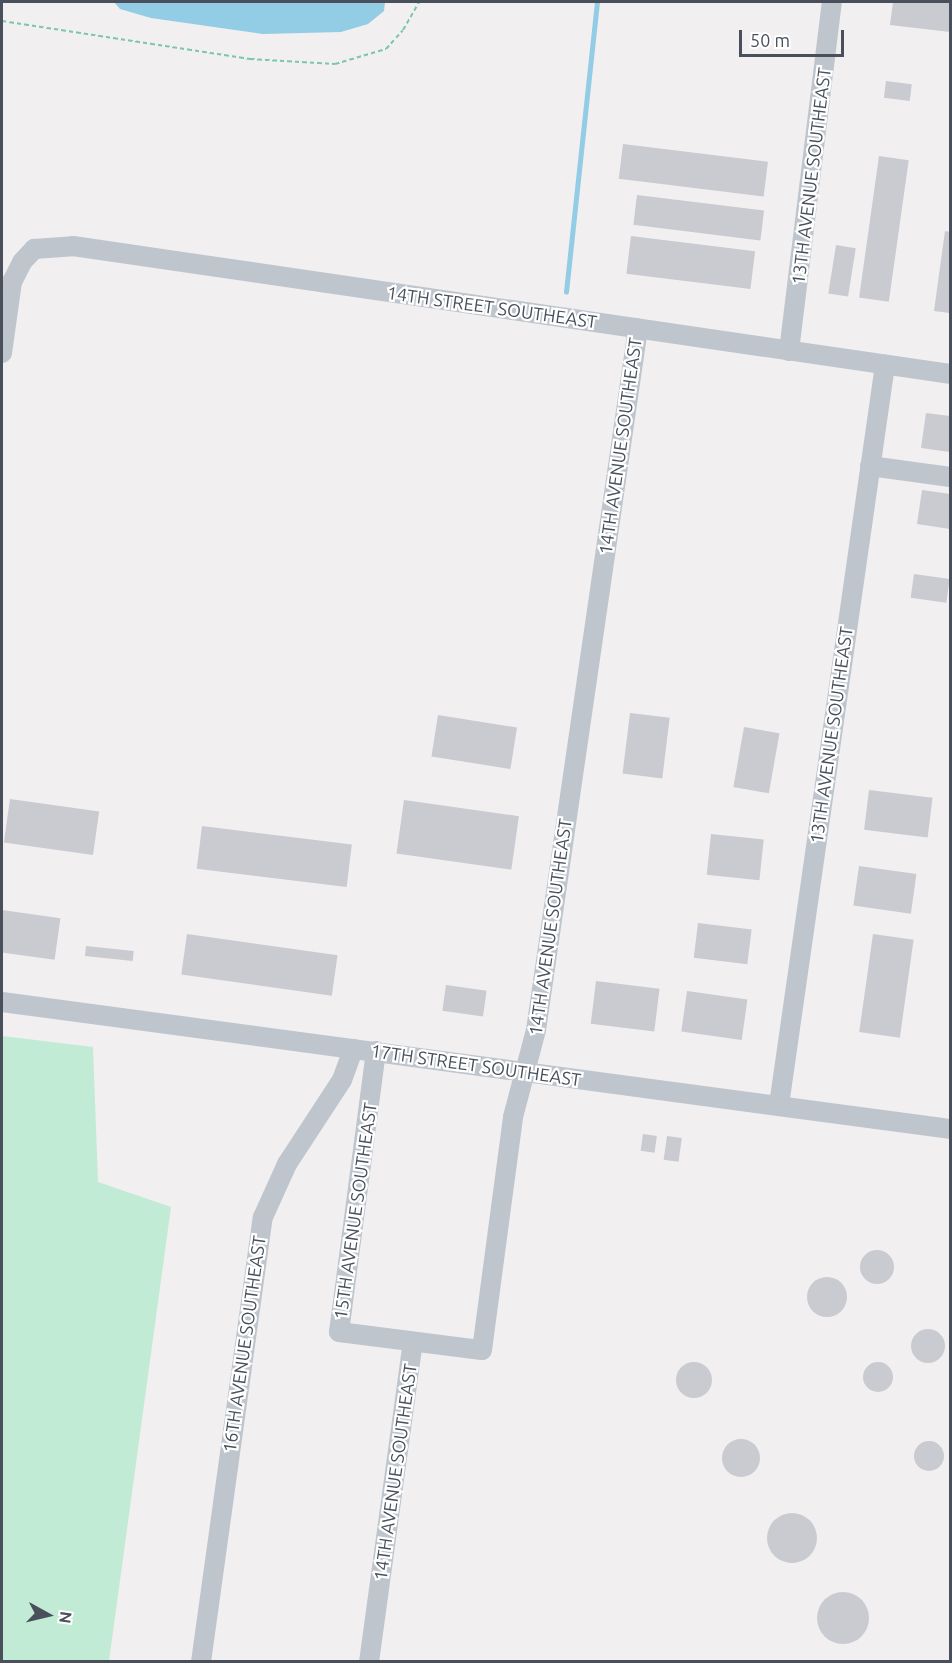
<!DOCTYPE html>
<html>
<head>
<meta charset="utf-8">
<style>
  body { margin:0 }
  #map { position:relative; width:952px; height:1663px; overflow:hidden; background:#f1efef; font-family:Ubuntu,sans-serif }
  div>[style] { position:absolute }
  .green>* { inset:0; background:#c1ebd5 }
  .water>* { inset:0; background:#92cce5 }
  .stream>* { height:4.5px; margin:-2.25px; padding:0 2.25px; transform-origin:2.25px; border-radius:2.25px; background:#92cce5 }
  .building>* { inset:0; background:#c9cbd1; transform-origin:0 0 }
  .round { border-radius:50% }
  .path>* { height:2px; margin-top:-1px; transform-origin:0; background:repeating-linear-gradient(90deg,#7cc7a9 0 4.5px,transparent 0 7.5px) }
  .minor>* { height:20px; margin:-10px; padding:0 10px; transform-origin:10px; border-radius:10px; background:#bfc5cd }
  span { translate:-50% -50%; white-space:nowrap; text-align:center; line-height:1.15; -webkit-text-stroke:4.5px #fff; paint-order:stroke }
  .street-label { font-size:18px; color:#49505b }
  .frame { position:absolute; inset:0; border:3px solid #49505b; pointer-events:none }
  .north { position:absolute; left:18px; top:1585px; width:60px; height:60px; -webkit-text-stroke:4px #fff; paint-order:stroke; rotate:98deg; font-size:16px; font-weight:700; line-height:24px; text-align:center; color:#49505b }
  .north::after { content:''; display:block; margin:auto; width:21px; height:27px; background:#49505b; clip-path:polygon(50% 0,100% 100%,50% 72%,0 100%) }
  .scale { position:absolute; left:739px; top:30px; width:105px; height:27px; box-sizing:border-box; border:3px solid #49505b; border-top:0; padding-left:8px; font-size:18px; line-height:21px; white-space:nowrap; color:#49505b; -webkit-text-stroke:4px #fff; paint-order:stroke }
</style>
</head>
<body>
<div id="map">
  <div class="green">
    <i style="clip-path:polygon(2px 1036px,93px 1047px,98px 1182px,171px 1207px,109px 1661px,2px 1661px)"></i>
  </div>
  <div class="water">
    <i style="clip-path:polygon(114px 2px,385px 2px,384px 11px,368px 24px,341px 32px,263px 34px,151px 18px,120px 9px)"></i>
  </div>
  <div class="stream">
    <i style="left:566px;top:292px;width:292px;rotate:-83.9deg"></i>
  </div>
  <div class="building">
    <i style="clip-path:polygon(893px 2px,950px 2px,950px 32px,890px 25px)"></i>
    <i style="left:886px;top:81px;width:26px;height:17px;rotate:7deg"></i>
    <i style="left:623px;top:144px;width:146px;height:35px;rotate:7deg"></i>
    <i style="left:879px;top:156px;width:30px;height:143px;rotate:8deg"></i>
    <i style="left:637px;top:195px;width:128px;height:30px;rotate:7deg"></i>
    <i style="clip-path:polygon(945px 231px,950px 232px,950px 313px,934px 311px)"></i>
    <i style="left:631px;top:236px;width:125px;height:38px;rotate:7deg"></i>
    <i style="left:836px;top:245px;width:20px;height:49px;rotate:9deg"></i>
    <i style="clip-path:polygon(926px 413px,950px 416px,950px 452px,921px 448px)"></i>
    <i style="clip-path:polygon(922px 490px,950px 494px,950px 529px,917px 524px)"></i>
    <i style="left:914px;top:574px;width:36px;height:24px;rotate:8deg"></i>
    <i style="left:630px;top:713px;width:40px;height:61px;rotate:7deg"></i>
    <i style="left:438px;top:715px;width:80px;height:42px;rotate:9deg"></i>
    <i style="left:744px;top:727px;width:36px;height:61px;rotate:10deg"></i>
    <i style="left:869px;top:790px;width:64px;height:40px;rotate:7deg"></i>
    <i style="left:10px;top:799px;width:90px;height:44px;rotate:8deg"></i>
    <i style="left:404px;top:800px;width:116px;height:54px;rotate:8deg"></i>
    <i style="left:202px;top:826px;width:151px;height:43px;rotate:7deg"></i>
    <i style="left:711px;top:834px;width:53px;height:41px;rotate:6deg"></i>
    <i style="left:859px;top:866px;width:58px;height:40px;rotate:8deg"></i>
    <i style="left:2px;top:910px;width:59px;height:42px;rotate:8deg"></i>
    <i style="left:698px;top:923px;width:54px;height:35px;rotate:7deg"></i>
    <i style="left:187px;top:934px;width:152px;height:41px;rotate:8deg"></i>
    <i style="left:873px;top:934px;width:41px;height:99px;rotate:8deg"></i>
    <i style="left:86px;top:946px;width:48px;height:10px;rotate:6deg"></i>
    <i style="left:596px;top:981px;width:64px;height:43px;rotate:7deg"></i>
    <i style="left:446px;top:985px;width:41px;height:26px;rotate:8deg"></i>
    <i style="left:687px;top:991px;width:61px;height:41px;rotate:8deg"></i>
    <i style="left:643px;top:1134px;width:14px;height:17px;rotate:8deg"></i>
    <i style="left:667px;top:1136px;width:15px;height:24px;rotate:8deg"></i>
    <i class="round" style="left:860px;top:1250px;width:34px;height:34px"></i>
    <i class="round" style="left:807px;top:1277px;width:40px;height:40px"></i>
    <i class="round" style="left:911px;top:1329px;width:34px;height:34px"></i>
    <i class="round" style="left:863px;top:1362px;width:30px;height:30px"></i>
    <i class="round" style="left:676px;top:1362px;width:36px;height:36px"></i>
    <i class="round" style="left:722px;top:1439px;width:38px;height:38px"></i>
    <i class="round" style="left:914px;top:1441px;width:30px;height:30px"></i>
    <i class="round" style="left:767px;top:1513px;width:50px;height:50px"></i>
    <i class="round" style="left:817px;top:1592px;width:52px;height:52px"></i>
  </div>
  <div class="path">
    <i style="left:2px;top:21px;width:251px;rotate:8.7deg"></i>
    <i style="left:250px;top:59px;width:85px;rotate:3.4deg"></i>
    <i style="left:335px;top:64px;width:53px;rotate:-16.4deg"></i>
    <i style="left:386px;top:49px;width:25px;rotate:-48deg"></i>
    <i style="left:403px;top:30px;width:32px;rotate:-60deg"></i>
  </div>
  <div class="minor">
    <i style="left:789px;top:351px;width:352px;rotate:-83deg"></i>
    <i style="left:2px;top:353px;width:72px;rotate:-82deg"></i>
    <i style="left:12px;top:282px;width:22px;rotate:-63deg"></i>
    <i style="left:22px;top:262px;width:18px;rotate:-47deg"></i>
    <i style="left:34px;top:249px;width:39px;rotate:-4deg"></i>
    <i style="left:73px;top:246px;width:886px;rotate:8.3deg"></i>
    <i style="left:870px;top:466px;width:81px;rotate:7.8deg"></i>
    <i style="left:2px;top:1002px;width:956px;rotate:7.63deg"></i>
    <i style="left:376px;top:1051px;width:283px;rotate:97.5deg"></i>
    <i style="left:339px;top:1332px;width:144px;rotate:7.2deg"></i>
    <i style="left:482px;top:1350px;width:235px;rotate:-82.4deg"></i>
    <i style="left:513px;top:1117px;width:90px;rotate:-75.2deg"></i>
    <i style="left:536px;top:1030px;width:709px;rotate:-81.73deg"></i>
    <i style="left:779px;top:1105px;width:748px;rotate:-81.85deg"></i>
    <i style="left:201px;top:1662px;width:449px;rotate:-82.1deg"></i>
    <i style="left:263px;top:1217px;width:58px;rotate:-65.6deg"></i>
    <i style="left:287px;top:1164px;width:100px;rotate:-56.8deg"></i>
    <i style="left:342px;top:1080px;width:33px;rotate:-70deg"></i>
    <i style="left:369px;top:1662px;width:323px;rotate:-82.2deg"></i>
  </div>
  <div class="street-label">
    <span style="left:811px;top:176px;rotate:-83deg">13TH AVENUE SOUTHEAST</span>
    <span style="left:492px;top:307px;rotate:8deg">14TH STREET SOUTHEAST</span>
    <span style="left:620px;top:446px;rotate:-82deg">14TH AVENUE SOUTHEAST</span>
    <span style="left:831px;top:735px;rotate:-82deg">13TH AVENUE SOUTHEAST</span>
    <span style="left:550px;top:927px;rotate:-82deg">14TH AVENUE SOUTHEAST</span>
    <span style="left:476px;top:1065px;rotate:8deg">17TH STREET SOUTHEAST</span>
    <span style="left:355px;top:1211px;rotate:-82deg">15TH AVENUE SOUTHEAST</span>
    <span style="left:244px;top:1344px;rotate:-82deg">16TH AVENUE SOUTHEAST</span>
    <span style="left:395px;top:1472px;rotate:-82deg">14TH AVENUE SOUTHEAST</span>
  </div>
  <div class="frame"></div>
  <div class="north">N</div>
  <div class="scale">50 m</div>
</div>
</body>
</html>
